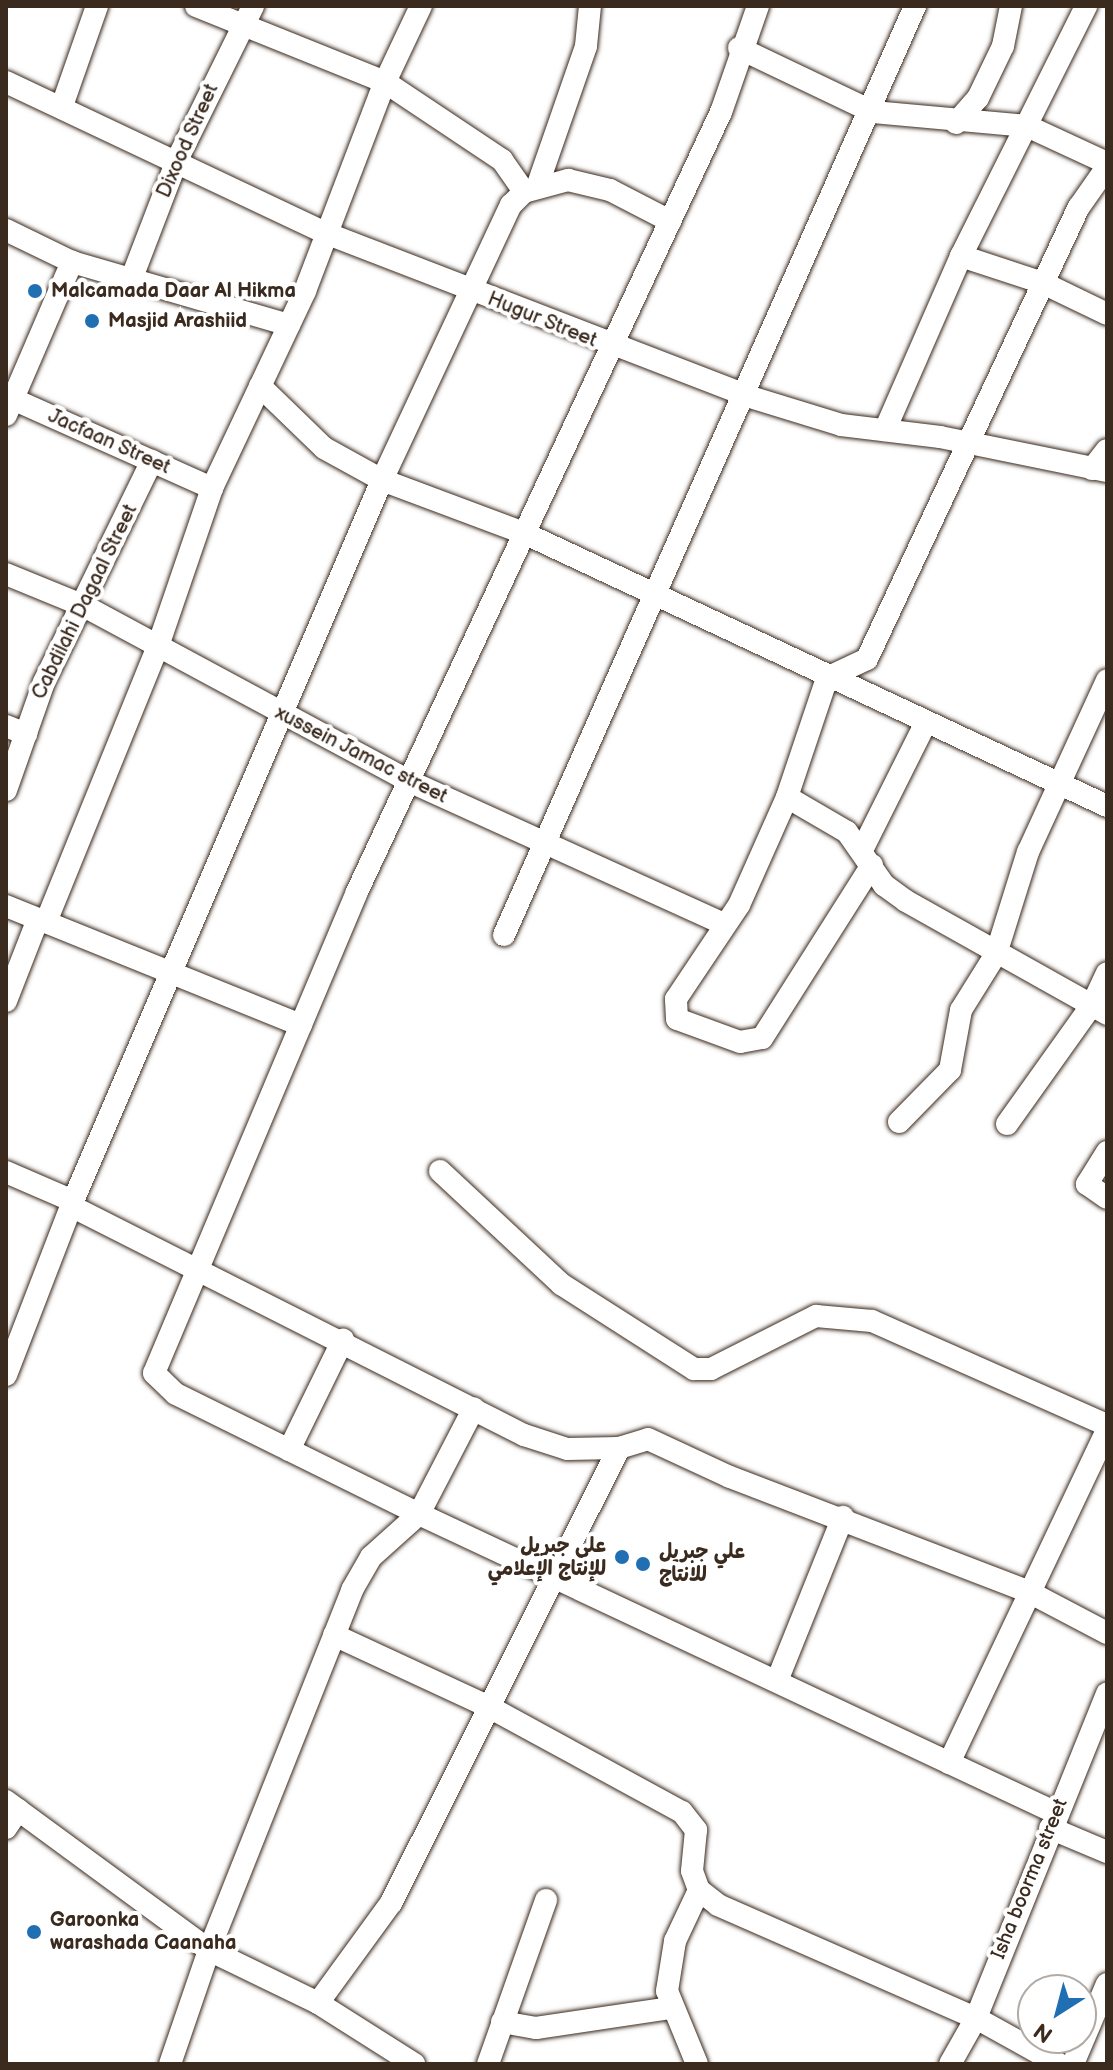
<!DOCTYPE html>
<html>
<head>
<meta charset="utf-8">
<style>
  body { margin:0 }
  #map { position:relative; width:1113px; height:2070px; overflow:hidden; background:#fff; font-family:"Balsamiq Sans","Playpen Sans Arabic",sans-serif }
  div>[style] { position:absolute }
  .roads { filter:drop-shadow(0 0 2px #3b2a1e) drop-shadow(0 0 2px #3b2a1e) }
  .minor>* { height:22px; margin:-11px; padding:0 11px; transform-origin:11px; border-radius:11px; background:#fff }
  .dots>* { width:22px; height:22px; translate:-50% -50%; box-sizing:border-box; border:4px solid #fff; border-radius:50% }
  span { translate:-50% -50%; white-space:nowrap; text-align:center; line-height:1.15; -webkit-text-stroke:8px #fff; paint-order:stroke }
  .street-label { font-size:20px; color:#3b2a1e }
  .poi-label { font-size:20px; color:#3b2a1e; font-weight:700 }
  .left { translate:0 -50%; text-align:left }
  .right { translate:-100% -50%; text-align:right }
  .frame { position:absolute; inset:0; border:8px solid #3b2a1e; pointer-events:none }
  .north { position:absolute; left:1017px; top:1974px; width:80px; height:80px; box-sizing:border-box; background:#fff; border:2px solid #b1aaa5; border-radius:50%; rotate:216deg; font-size:22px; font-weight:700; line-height:32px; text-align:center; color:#3b2a1e }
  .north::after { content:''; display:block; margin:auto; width:28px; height:36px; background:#1f6fb2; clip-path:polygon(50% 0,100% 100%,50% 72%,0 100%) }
</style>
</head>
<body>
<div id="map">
  <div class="roads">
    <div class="minor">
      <i style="left:196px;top:6px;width:204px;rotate:21.9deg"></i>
      <i style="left:385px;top:82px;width:141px;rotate:33.7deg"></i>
      <i style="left:502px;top:160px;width:39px;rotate:55deg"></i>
      <i style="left:758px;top:6px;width:112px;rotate:109.2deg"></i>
      <i style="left:721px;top:112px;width:861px;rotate:115.02deg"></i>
      <i style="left:357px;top:892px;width:522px;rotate:112.88deg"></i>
      <i style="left:154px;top:1373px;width:30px;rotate:44deg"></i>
      <i style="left:176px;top:1394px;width:271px;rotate:26.3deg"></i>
      <i style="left:419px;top:1514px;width:704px;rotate:25.14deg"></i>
      <i style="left:739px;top:48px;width:148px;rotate:25.5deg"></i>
      <i style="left:873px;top:112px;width:155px;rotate:5.2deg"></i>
      <i style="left:1027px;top:126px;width:88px;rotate:24.8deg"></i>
      <i style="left:6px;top:82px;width:356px;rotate:25.3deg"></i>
      <i style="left:328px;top:234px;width:449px;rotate:21.1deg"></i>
      <i style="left:747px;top:396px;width:98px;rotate:17.1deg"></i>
      <i style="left:841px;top:425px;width:100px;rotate:6.9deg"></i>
      <i style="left:940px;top:437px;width:170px;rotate:11.5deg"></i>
      <i style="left:62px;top:106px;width:106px;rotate:-70.7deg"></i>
      <i style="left:956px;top:123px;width:33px;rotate:-49deg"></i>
      <i style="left:978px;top:98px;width:58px;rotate:-64.3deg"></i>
      <i style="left:1003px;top:46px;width:41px;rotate:-78.7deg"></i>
      <i style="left:537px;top:187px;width:149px;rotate:-70.8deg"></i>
      <i style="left:586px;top:46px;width:40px;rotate:-84.3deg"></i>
      <i style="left:6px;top:230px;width:73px;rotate:25.9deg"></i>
      <i style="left:72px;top:262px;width:226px;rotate:16.2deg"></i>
      <i style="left:961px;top:256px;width:86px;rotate:18.2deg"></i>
      <i style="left:1043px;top:283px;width:71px;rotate:25.8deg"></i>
      <i style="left:131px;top:280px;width:129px;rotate:-69deg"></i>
      <i style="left:177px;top:160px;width:172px;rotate:-63.7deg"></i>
      <i style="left:260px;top:386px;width:89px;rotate:44.1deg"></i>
      <i style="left:324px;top:448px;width:66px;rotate:28.9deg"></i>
      <i style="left:382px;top:480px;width:152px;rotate:20.5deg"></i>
      <i style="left:524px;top:533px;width:644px;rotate:25.09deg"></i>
      <i style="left:6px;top:396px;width:226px;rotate:24.1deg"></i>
      <i style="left:6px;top:415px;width:167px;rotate:-66.7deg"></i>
      <i style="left:885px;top:430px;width:190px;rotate:-66.4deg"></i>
      <i style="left:961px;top:256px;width:280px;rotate:-63.4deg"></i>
      <i style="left:1092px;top:469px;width:24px;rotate:-52deg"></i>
      <i style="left:6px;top:574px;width:84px;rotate:22.3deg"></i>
      <i style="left:84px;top:606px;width:371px;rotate:28.3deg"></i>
      <i style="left:411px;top:782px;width:341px;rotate:24.4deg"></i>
      <i style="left:6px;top:726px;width:22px;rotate:22deg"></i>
      <i style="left:6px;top:790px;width:114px;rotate:-70.6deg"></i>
      <i style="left:44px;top:682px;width:246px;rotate:-64deg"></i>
      <i style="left:787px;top:797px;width:69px;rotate:30.3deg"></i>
      <i style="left:847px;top:832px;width:65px;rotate:55.1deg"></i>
      <i style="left:884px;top:885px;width:27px;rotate:36deg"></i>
      <i style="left:906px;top:901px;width:231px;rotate:29.3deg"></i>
      <i style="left:863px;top:848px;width:141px;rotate:-63.4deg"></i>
      <i style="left:872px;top:865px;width:205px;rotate:122.4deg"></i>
      <i style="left:762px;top:1038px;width:22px;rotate:170deg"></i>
      <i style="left:740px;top:1042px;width:67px;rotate:-159.9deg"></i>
      <i style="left:677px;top:1019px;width:20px;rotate:-93deg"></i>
      <i style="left:676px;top:999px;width:113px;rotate:-56.2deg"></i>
      <i style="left:739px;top:905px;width:118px;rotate:-66deg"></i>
      <i style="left:787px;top:797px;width:126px;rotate:-71.4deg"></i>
      <i style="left:827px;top:678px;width:44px;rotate:-25.4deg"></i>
      <i style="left:867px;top:659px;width:499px;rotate:-64.9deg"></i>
      <i style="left:1079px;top:207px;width:49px;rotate:-55deg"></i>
      <i style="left:6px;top:906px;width:318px;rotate:22deg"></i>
      <i style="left:46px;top:922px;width:298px;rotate:-67.9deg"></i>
      <i style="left:158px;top:646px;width:167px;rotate:-71.1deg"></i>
      <i style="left:212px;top:488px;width:218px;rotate:-64.7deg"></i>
      <i style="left:305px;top:291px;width:224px;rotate:-69.1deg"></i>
      <i style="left:385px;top:82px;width:84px;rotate:-64.7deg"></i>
      <i style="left:504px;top:935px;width:1016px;rotate:-66.13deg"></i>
      <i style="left:6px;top:1001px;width:88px;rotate:-68.7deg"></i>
      <i style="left:899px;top:1122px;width:73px;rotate:-45.6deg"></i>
      <i style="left:950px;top:1070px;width:61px;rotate:-79.6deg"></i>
      <i style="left:961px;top:1010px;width:66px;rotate:-58deg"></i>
      <i style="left:996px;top:954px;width:107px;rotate:-72.6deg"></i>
      <i style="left:1028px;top:852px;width:189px;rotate:-65.3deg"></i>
      <i style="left:1007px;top:1124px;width:146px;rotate:-54.5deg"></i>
      <i style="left:1092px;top:1005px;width:35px;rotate:-65deg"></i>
      <i style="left:1107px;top:1152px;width:38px;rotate:122deg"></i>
      <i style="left:1087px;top:1184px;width:24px;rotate:35deg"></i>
      <i style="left:440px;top:1171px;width:166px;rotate:43deg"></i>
      <i style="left:561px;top:1284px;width:158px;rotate:32.6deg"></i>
      <i style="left:694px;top:1369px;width:17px"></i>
      <i style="left:711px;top:1369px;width:118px;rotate:-26.8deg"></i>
      <i style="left:816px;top:1316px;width:56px;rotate:5.1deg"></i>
      <i style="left:872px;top:1321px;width:257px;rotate:23.9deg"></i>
      <i style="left:6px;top:1172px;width:73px;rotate:23.4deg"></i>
      <i style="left:71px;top:1206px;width:508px;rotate:26.82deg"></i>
      <i style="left:524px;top:1435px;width:45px;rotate:18deg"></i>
      <i style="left:567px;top:1449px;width:52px;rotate:-1.1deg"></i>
      <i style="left:619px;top:1448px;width:30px;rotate:-17deg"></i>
      <i style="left:648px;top:1439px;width:90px;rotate:24.9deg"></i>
      <i style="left:730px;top:1477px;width:320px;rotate:21deg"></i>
      <i style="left:1029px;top:1592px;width:88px;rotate:27.7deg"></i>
      <i style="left:6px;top:1375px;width:186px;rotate:-68.9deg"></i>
      <i style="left:73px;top:1201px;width:784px;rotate:-66.8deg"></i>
      <i style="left:382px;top:480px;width:304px;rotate:-64.9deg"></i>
      <i style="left:511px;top:205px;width:18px;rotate:-45deg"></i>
      <i style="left:524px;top:192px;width:46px;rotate:-15.3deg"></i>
      <i style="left:568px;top:180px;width:43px;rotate:13.4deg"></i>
      <i style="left:610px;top:190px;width:68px;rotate:27.3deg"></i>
      <i style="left:289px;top:1450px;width:123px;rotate:-63.9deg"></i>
      <i style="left:334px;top:1635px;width:173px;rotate:24.9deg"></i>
      <i style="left:491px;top:1708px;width:217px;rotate:28.6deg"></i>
      <i style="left:682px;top:1812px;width:23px;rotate:52deg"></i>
      <i style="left:696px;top:1830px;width:41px;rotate:95.6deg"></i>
      <i style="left:692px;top:1871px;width:20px;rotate:70deg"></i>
      <i style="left:699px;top:1890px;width:24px;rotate:38deg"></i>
      <i style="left:718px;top:1905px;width:282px;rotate:23.7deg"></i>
      <i style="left:976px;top:2018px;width:95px;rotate:29deg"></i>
      <i style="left:777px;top:1681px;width:177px;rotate:-68.1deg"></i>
      <i style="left:949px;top:1763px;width:368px;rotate:-64.6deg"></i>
      <i style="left:6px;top:1801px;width:252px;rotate:36.3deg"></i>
      <i style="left:209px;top:1950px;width:121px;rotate:25.9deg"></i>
      <i style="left:318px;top:2003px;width:114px;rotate:32.4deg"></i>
      <i style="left:6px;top:1828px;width:22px;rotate:-56deg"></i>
      <i style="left:1050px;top:1828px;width:62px;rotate:22.8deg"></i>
      <i style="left:318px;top:2003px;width:124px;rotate:-53.9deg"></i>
      <i style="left:391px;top:1903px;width:509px;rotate:-63.38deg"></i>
      <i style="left:502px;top:2022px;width:35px;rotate:10deg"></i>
      <i style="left:536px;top:2028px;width:135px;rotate:-8.5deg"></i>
      <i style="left:170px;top:2064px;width:120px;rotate:-71.1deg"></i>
      <i style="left:209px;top:1950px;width:387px;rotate:-68.3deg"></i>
      <i style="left:352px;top:1590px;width:38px;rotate:-60deg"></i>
      <i style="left:371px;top:1557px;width:64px;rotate:-41.9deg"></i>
      <i style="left:419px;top:1514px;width:119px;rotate:-62.6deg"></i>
      <i style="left:488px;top:2064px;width:174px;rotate:-70.5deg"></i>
      <i style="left:697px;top:2064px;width:79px;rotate:-112.3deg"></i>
      <i style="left:667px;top:1991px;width:51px;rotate:-80.9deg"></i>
      <i style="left:675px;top:1941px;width:56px;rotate:-64.8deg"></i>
      <i style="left:950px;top:2064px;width:53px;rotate:-60.5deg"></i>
      <i style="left:976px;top:2018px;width:350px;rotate:-68deg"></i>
      <i style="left:1073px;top:2064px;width:87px;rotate:-67deg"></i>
    </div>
  </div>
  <div class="dots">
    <i style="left:35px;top:291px;background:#1f6fb2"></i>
    <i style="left:92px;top:321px;background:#1f6fb2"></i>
    <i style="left:622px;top:1557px;background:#1f6fb2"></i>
    <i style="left:643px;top:1564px;background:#1f6fb2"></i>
    <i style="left:34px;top:1932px;background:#1f6fb2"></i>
  </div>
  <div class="street-label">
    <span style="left:188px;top:141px;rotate:-66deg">Dixood Street</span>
    <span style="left:542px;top:320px;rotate:22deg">Hugur Street</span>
    <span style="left:109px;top:442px;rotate:24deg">Jacfaan Street</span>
    <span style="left:85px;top:602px;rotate:-64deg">Cabdilahi Dagaal Street</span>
    <span style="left:361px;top:755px;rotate:27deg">xussein Jamac street</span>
    <span style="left:1030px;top:1879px;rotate:-68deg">Isha boorma street</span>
  </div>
  <div class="poi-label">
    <span class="left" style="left:51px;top:291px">Malcamada Daar Al Hikma</span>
    <span class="left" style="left:108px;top:321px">Masjid Arashiid</span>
    <span class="right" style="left:606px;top:1558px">علي جبريل<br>للإنتاج الإعلامي</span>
    <span class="left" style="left:659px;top:1564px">علي جبريل<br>للانتاج</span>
    <span class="left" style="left:50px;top:1932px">Garoonka<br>warashada Caanaha</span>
  </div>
  <div class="frame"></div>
  <div class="north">N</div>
</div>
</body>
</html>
